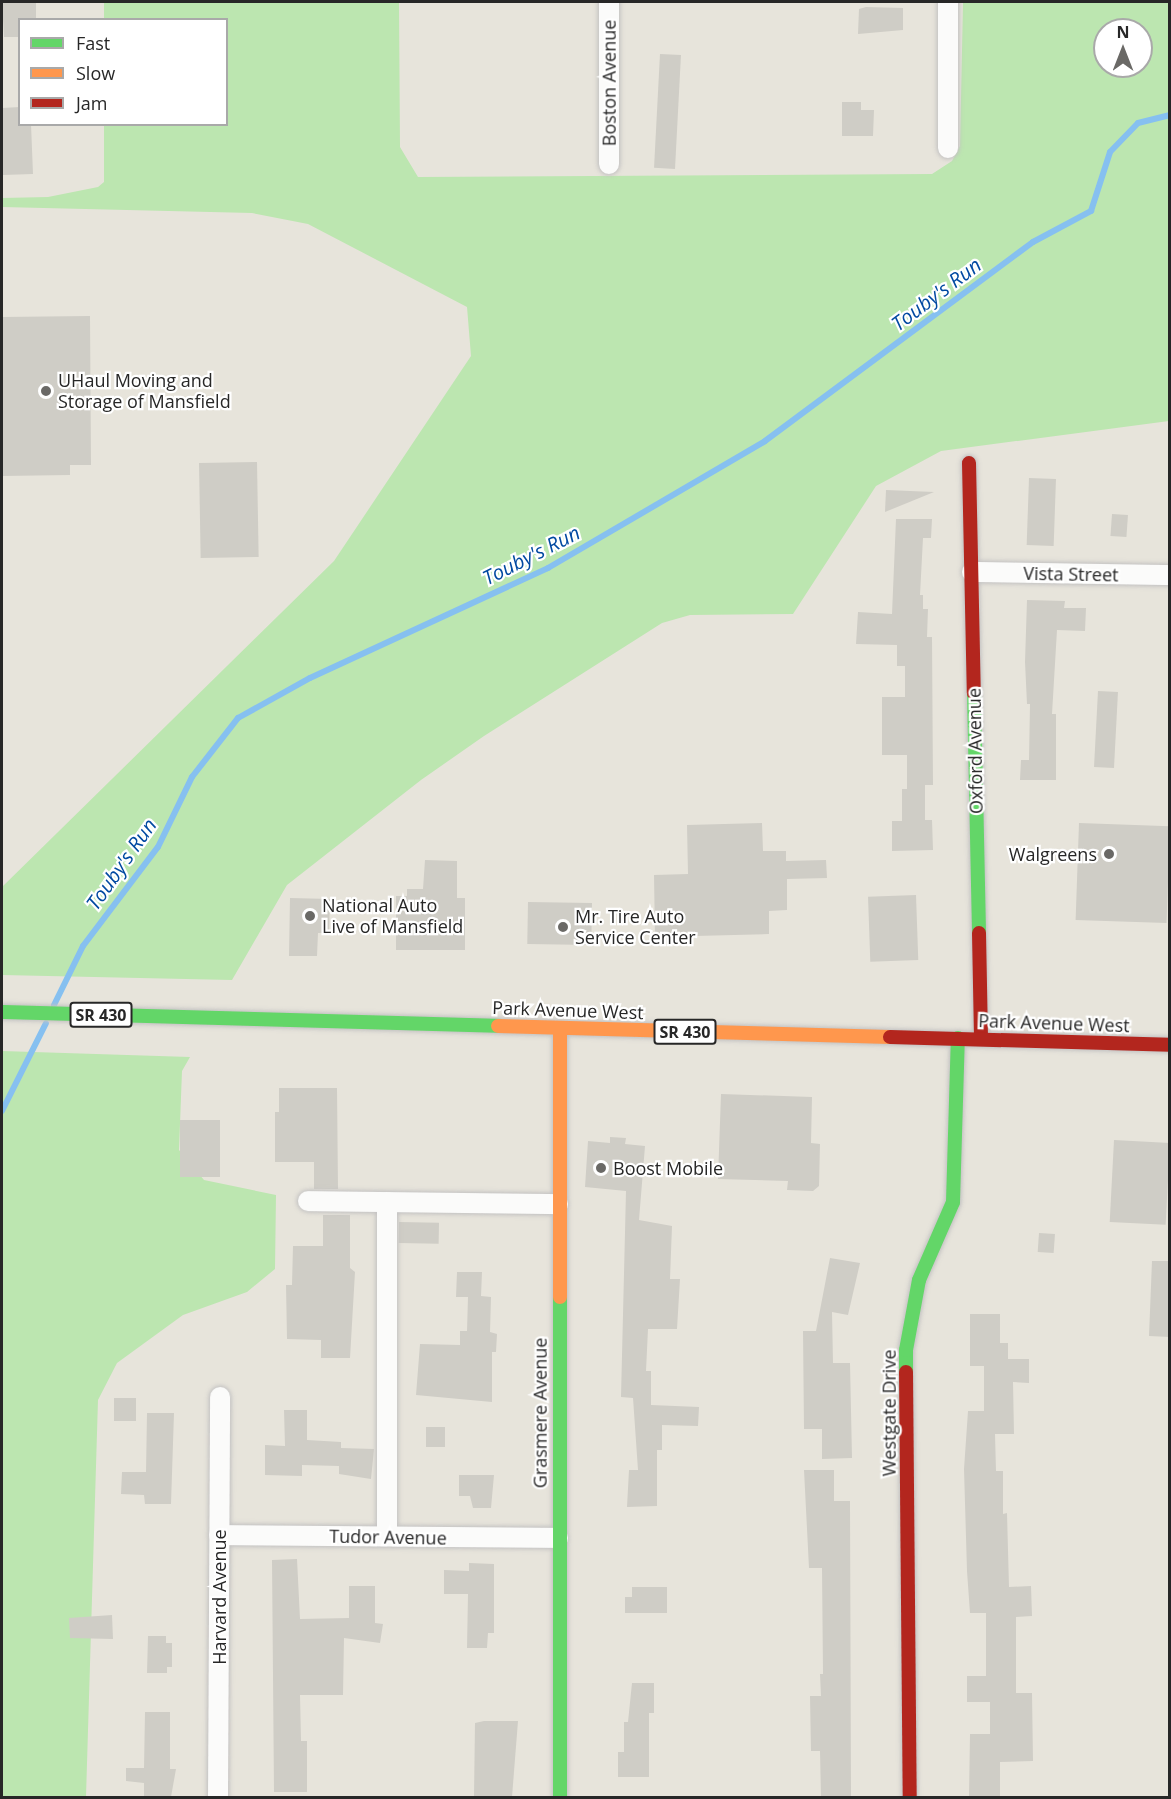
<!DOCTYPE html>
<html>
<head>
<meta charset="utf-8">
<style>
  body { margin:0 }
  #map { position:relative; width:1171px; height:1799px; overflow:hidden; background:#e7e4db; font-family:"Open Sans",sans-serif }
  div>[style] { position:absolute }
  .green>* { inset:0; background:#bce6b0 }
  .stream>* { height:6px; margin:-3px; padding:0 3px; transform-origin:3px; border-radius:3px; background:#86c0f0 }
  .building>* { inset:0; background:#cfcdc6; transform-origin:0 0 }
  .roads { filter:drop-shadow(0 0 2px #c3c2c2) drop-shadow(0 0 2px #c3c2c2) }
  .street>* { height:20px; margin:-10px; padding:0 10px; transform-origin:10px; border-radius:10px; background:#fbfbfa }
  .fast>* { height:14px; margin:-7px; padding:0 7px; transform-origin:7px; border-radius:7px; background:#63d668 }
  .slow>* { height:14px; margin:-7px; padding:0 7px; transform-origin:7px; border-radius:7px; background:#ff974d }
  .jam>* { height:14px; margin:-7px; padding:0 7px; transform-origin:7px; border-radius:7px; background:#b3261e }
  .dots>* { width:16px; height:16px; translate:-50% -50%; box-sizing:border-box; border:3px solid #fff; border-radius:50% }
  span { translate:-50% -50%; white-space:nowrap; text-align:center; line-height:1.15; -webkit-text-stroke:4.5px #fff; paint-order:stroke }
  .shield-label span { padding:2px 4px; background:#fff; border:2px solid; border-radius:4px; -webkit-text-stroke-width:0 }
  .shield-label { font-size:16px; color:#272727; font-weight:700 }
  .street-label { font-size:18px; color:#272727 }
  .poi-label { font-size:18px; color:#272727 }
  .left { translate:0 -50%; text-align:left }
  .right { translate:-100% -50%; text-align:right }
  .water-label { font-size:20px; color:#0149a1; font-style:italic }
  .frame { position:absolute; inset:0; border:3px solid #272727; pointer-events:none }
  .legend { position:absolute; left:18px; top:18px; width:210px; height:108px; box-sizing:border-box; background:#fff; border:2px solid #a9a9a9; margin:0; padding:8px 10px; list-style:none; font-size:18px; color:#272727 }
  .legend li { display:flex; align-items:center; gap:12px; height:30px }
  .legend b { width:30px; border:2px solid #a9a9a9 }
  .north { position:absolute; left:1093px; top:18px; width:60px; height:60px; box-sizing:border-box; background:#fff; border:2px solid #a9a9a9; border-radius:50%; rotate:0deg; font-size:16px; font-weight:700; line-height:24px; text-align:center; color:#272727 }
  .north::after { content:''; display:block; margin:auto; width:21px; height:27px; background:#6a6966; clip-path:polygon(50% 0,100% 100%,50% 72%,0 100%) }
</style>
</head>
<body>
<div id="map">
  <div class="green">
    <i style="clip-path:polygon(evenodd,104px 2px,399px 2px,400px 147px,418px 177px,932px 174px,952px 161px,960px 146px,963px 2px,1169px 2px,1169px 421px,941px 451px,876px 486px,793px 614px,690px 615px,662px 623px,484px 736px,421px 780px,287px 885px,232px 980px,2px 975px,2px 887px,334px 561px,471px 356px,467px 307px,308px 224px,252px 213px,2px 207px,2px 198px,48px 197px,98px 187px,104px 182px,104px 125px,226px 124px,226px 20px,104px 19px,104px 2px,1105px 30px,1141px 30px,1141px 66px,1105px 66px,1105px 30px)"></i>
    <i style="clip-path:polygon(2px 1051px,190px 1057px,182px 1071px,179px 1150px,204px 1180px,276px 1195px,275px 1269px,247px 1292px,183px 1315px,117px 1363px,98px 1400px,86px 1797px,2px 1798px)"></i>
  </div>
  <div class="stream">
    <i style="left:54px;top:1005px;width:66px;rotate:-63.8deg"></i>
    <i style="left:83px;top:946px;width:124px;rotate:-52.9deg"></i>
    <i style="left:158px;top:847px;width:78px;rotate:-64.1deg"></i>
    <i style="left:192px;top:777px;width:75px;rotate:-52.1deg"></i>
    <i style="left:238px;top:718px;width:82px;rotate:-29.1deg"></i>
    <i style="left:310px;top:678px;width:262px;rotate:-24.8deg"></i>
    <i style="left:548px;top:568px;width:251px;rotate:-30.3deg"></i>
    <i style="left:765px;top:441px;width:334px;rotate:-36.6deg"></i>
    <i style="left:1033px;top:242px;width:66px;rotate:-28.1deg"></i>
    <i style="left:1091px;top:211px;width:62px;rotate:-72.1deg"></i>
    <i style="left:1110px;top:152px;width:40px;rotate:-46deg"></i>
    <i style="left:1138px;top:123px;width:33px;rotate:-14deg"></i>
    <i style="left:2px;top:1111px;width:98px;rotate:-63.4deg"></i>
  </div>
  <div class="building">
    <i style="clip-path:polygon(2px 2px,36px 2px,36px 20px,20px 20px,20px 37px,4px 37px)"></i>
    <i style="clip-path:polygon(866px 7px,903px 8px,903px 30px,858px 34px,859px 9px)"></i>
    <i style="left:660px;top:54px;width:21px;height:114px;rotate:3deg"></i>
    <i style="clip-path:polygon(842px 102px,861px 102px,861px 110px,874px 110px,873px 136px,842px 136px)"></i>
    <i style="clip-path:polygon(20px 107px,20px 124px,31px 124px,33px 174px,3px 175px,2px 108px)"></i>
    <i style="clip-path:polygon(90px 316px,91px 465px,70px 465px,70px 475px,2px 476px,2px 317px)"></i>
    <i style="left:257px;top:462px;width:95px;height:58px;rotate:89deg"></i>
    <i style="left:1029px;top:478px;width:27px;height:67px;rotate:2deg"></i>
    <i style="clip-path:polygon(886px 490px,934px 492px,885px 512px)"></i>
    <i style="left:1112px;top:514px;width:16px;height:22px;rotate:4deg"></i>
    <i style="clip-path:polygon(896px 519px,932px 519px,931px 538px,923px 538px,920px 595px,923px 595px,923px 609px,928px 609px,927px 637px,932px 637px,933px 785px,925px 785px,925px 820px,932px 820px,933px 850px,892px 851px,892px 821px,902px 821px,902px 789px,907px 789px,907px 755px,882px 755px,882px 697px,905px 697px,905px 666px,897px 666px,897px 645px,856px 644px,858px 612px,892px 614px)"></i>
    <i style="clip-path:polygon(1027px 600px,1065px 601px,1064px 608px,1086px 608px,1085px 631px,1057px 630px,1052px 714px,1056px 714px,1056px 780px,1020px 780px,1021px 760px,1029px 760px,1030px 704px,1027px 704px,1025px 662px)"></i>
    <i style="left:1098px;top:691px;width:20px;height:76px;rotate:3deg"></i>
    <i style="clip-path:polygon(762px 823px,763px 851px,786px 851px,786px 861px,826px 860px,827px 878px,787px 879px,787px 910px,769px 911px,769px 934px,655px 937px,654px 875px,688px 874px,687px 825px)"></i>
    <i style="left:1079px;top:823px;width:91px;height:97px;rotate:2deg"></i>
    <i style="clip-path:polygon(425px 860px,457px 861px,457px 898px,465px 898px,465px 950px,396px 950px,396px 896px,407px 896px,407px 889px,423px 889px)"></i>
    <i style="left:916px;top:895px;width:65px;height:48px;rotate:88deg"></i>
    <i style="clip-path:polygon(290px 898px,330px 899px,329px 933px,318px 933px,317px 956px,289px 956px)"></i>
    <i style="left:528px;top:902px;width:64px;height:42px;rotate:1deg"></i>
    <i style="clip-path:polygon(279px 1088px,337px 1088px,338px 1189px,314px 1189px,314px 1162px,275px 1162px,275px 1112px,279px 1112px)"></i>
    <i style="clip-path:polygon(721px 1094px,812px 1097px,811px 1143px,820px 1144px,819px 1186px,813px 1191px,787px 1190px,788px 1181px,718px 1179px)"></i>
    <i style="left:180px;top:1120px;width:40px;height:57px"></i>
    <i style="clip-path:polygon(610px 1137px,626px 1138px,625px 1144px,645px 1146px,639px 1220px,672px 1226px,670px 1279px,680px 1279px,677px 1329px,648px 1329px,646px 1371px,651px 1371px,651px 1405px,699px 1407px,698px 1426px,662px 1425px,662px 1450px,657px 1450px,657px 1506px,627px 1507px,629px 1470px,638px 1470px,633px 1398px,621px 1397px,626px 1191px,585px 1187px,588px 1141px,610px 1143px)"></i>
    <i style="left:1114px;top:1140px;width:56px;height:82px;rotate:3deg"></i>
    <i style="clip-path:polygon(323px 1215px,350px 1215px,350px 1268px,355px 1272px,350px 1358px,321px 1358px,321px 1340px,287px 1339px,286px 1285px,292px 1285px,293px 1246px,323px 1246px)"></i>
    <i style="left:399px;top:1222px;width:40px;height:21px;rotate:1deg"></i>
    <i style="left:1039px;top:1233px;width:16px;height:19px;rotate:4deg"></i>
    <i style="clip-path:polygon(830px 1258px,860px 1263px,848px 1315px,832px 1312px,833px 1363px,850px 1363px,852px 1458px,822px 1459px,822px 1429px,804px 1429px,803px 1331px,816px 1331px)"></i>
    <i style="clip-path:polygon(1152px 1261px,1170px 1261px,1170px 1337px,1149px 1336px)"></i>
    <i style="clip-path:polygon(457px 1272px,482px 1272px,481px 1296px,491px 1297px,490px 1332px,497px 1334px,496px 1352px,492px 1352px,492px 1402px,416px 1395px,420px 1344px,460px 1345px,460px 1331px,467px 1331px,468px 1297px,456px 1297px)"></i>
    <i style="clip-path:polygon(970px 1314px,1000px 1314px,1000px 1343px,1008px 1343px,1008px 1359px,1029px 1359px,1029px 1383px,1013px 1382px,1014px 1434px,995px 1434px,996px 1471px,1003px 1471px,1003px 1514px,1007px 1513px,1009px 1587px,1031px 1586px,1032px 1616px,1016px 1617px,1016px 1693px,1032px 1693px,1033px 1761px,1000px 1762px,1000px 1797px,969px 1797px,970px 1734px,990px 1734px,990px 1702px,967px 1702px,967px 1676px,986px 1676px,986px 1613px,970px 1613px,967px 1571px,964px 1469px,968px 1411px,984px 1411px,984px 1366px,970px 1366px)"></i>
    <i style="left:114px;top:1398px;width:22px;height:23px"></i>
    <i style="clip-path:polygon(284px 1410px,307px 1410px,307px 1440px,341px 1442px,341px 1448px,374px 1449px,371px 1479px,339px 1474px,339px 1466px,302px 1465px,302px 1476px,265px 1475px,265px 1445px,285px 1446px)"></i>
    <i style="clip-path:polygon(147px 1413px,174px 1413px,171px 1504px,145px 1504px,144px 1495px,121px 1494px,122px 1472px,146px 1472px)"></i>
    <i style="left:426px;top:1427px;width:19px;height:20px"></i>
    <i style="clip-path:polygon(804px 1470px,834px 1470px,834px 1501px,850px 1501px,851px 1797px,821px 1797px,820px 1751px,811px 1751px,810px 1696px,821px 1696px,820px 1674px,823px 1674px,822px 1568px,809px 1568px)"></i>
    <i style="clip-path:polygon(459px 1475px,494px 1475px,491px 1508px,473px 1508px,470px 1496px,459px 1496px)"></i>
    <i style="clip-path:polygon(297px 1559px,300px 1619px,349px 1618px,349px 1586px,375px 1586px,375px 1623px,383px 1624px,380px 1643px,344px 1638px,343px 1695px,300px 1695px,301px 1741px,307px 1741px,307px 1792px,274px 1792px,272px 1560px)"></i>
    <i style="clip-path:polygon(469px 1563px,494px 1564px,494px 1633px,488px 1633px,487px 1648px,467px 1648px,468px 1594px,444px 1594px,444px 1570px,469px 1571px)"></i>
    <i style="clip-path:polygon(632px 1587px,667px 1587px,667px 1613px,625px 1613px,625px 1597px,632px 1597px)"></i>
    <i style="clip-path:polygon(112px 1615px,113px 1639px,70px 1638px,69px 1618px)"></i>
    <i style="clip-path:polygon(148px 1636px,166px 1636px,166px 1643px,172px 1643px,172px 1667px,167px 1667px,167px 1673px,147px 1673px)"></i>
    <i style="clip-path:polygon(632px 1683px,654px 1683px,654px 1713px,649px 1713px,649px 1777px,618px 1777px,618px 1752px,624px 1752px,624px 1722px,628px 1722px)"></i>
    <i style="clip-path:polygon(145px 1712px,170px 1712px,170px 1769px,176px 1769px,171px 1797px,144px 1797px,144px 1783px,126px 1781px,126px 1768px,144px 1768px)"></i>
    <i style="clip-path:polygon(484px 1721px,518px 1721px,512px 1797px,474px 1797px,475px 1723px)"></i>
  </div>
  <div class="roads">
    <div class="street">
      <i style="left:609px;top:2px;width:162px;rotate:90deg"></i>
      <i style="left:948px;top:2px;width:146px;rotate:90deg"></i>
      <i style="left:972px;top:572px;width:198px;rotate:0.9deg"></i>
      <i style="left:308px;top:1201px;width:250px;rotate:0.7deg"></i>
      <i style="left:219px;top:1535px;width:339px;rotate:0.5deg"></i>
      <i style="left:387px;top:1536px;width:334px;rotate:-90deg"></i>
      <i style="left:218px;top:1798px;width:401px;rotate:-89.7deg"></i>
    </div>
    <div class="fast">
      <i style="left:974px;top:693px;width:240px;rotate:88.8deg"></i>
      <i style="left:2px;top:1012px;width:496px;rotate:1.6deg"></i>
      <i style="left:560px;top:1297px;width:501px;rotate:90deg"></i>
      <i style="left:906px;top:1372px;width:22px;rotate:-90deg"></i>
      <i style="left:906px;top:1350px;width:71px;rotate:-79.5deg"></i>
      <i style="left:919px;top:1280px;width:85px;rotate:-66.4deg"></i>
      <i style="left:953px;top:1202px;width:164px;rotate:-88.3deg"></i>
    </div>
    <div class="slow">
      <i style="left:498px;top:1026px;width:392px;rotate:1.6deg"></i>
      <i style="left:560px;top:1028px;width:269px;rotate:90deg"></i>
    </div>
    <div class="jam">
      <i style="left:969px;top:463px;width:230px;rotate:88.8deg"></i>
      <i style="left:979px;top:933px;width:106px;rotate:88.9deg"></i>
      <i style="left:890px;top:1037px;width:280px;rotate:1.6deg"></i>
      <i style="left:906px;top:1372px;width:426px;rotate:89.5deg"></i>
    </div>
  </div>
  <div class="dots">
    <i style="left:46px;top:391px;background:#6a6966"></i>
    <i style="left:1109px;top:854px;background:#6a6966"></i>
    <i style="left:310px;top:916px;background:#6a6966"></i>
    <i style="left:563px;top:927px;background:#6a6966"></i>
    <i style="left:601px;top:1168px;background:#6a6966"></i>
  </div>
  <div class="shield-label">
    <span style="left:101px;top:1015px">SR 430</span>
    <span style="left:685px;top:1032px">SR 430</span>
  </div>
  <div class="street-label">
    <span style="left:609px;top:83px;rotate:-90deg">Boston Avenue</span>
    <span style="left:1071px;top:574px;rotate:1deg">Vista Street</span>
    <span style="left:975px;top:751px;rotate:-91deg">Oxford Avenue</span>
    <span style="left:568px;top:1010px;rotate:2deg">Park Avenue West</span>
    <span style="left:1054px;top:1023px;rotate:2deg">Park Avenue West</span>
    <span style="left:540px;top:1413px;rotate:-90deg">Grasmere Avenue</span>
    <span style="left:889px;top:1413px;rotate:-90deg">Westgate Drive</span>
    <span style="left:388px;top:1537px;rotate:1deg">Tudor Avenue</span>
    <span style="left:219px;top:1597px;rotate:-90deg">Harvard Avenue</span>
  </div>
  <div class="poi-label">
    <span class="left" style="left:58px;top:391px">UHaul Moving and<br>Storage of Mansfield</span>
    <span class="right" style="left:1097px;top:854px">Walgreens</span>
    <span class="left" style="left:322px;top:916px">National Auto<br>Live of Mansfield</span>
    <span class="left" style="left:575px;top:927px">Mr. Tire Auto<br>Service Center</span>
    <span class="left" style="left:613px;top:1168px">Boost Mobile</span>
  </div>
  <div class="water-label">
    <span style="left:936px;top:294px;rotate:-37deg">Touby's Run</span>
    <span style="left:531px;top:555px;rotate:-27deg">Touby's Run</span>
    <span style="left:121px;top:864px;rotate:-55deg">Touby's Run</span>
  </div>
  <div class="frame"></div>
  <ul class="legend">
  <li><b style="height:8px;background:#63d668"></b>Fast</li>
  <li><b style="height:8px;background:#ff974d"></b>Slow</li>
  <li><b style="height:8px;background:#b3261e"></b>Jam</li>
  </ul>
  <div class="north">N</div>
</div>
</body>
</html>
